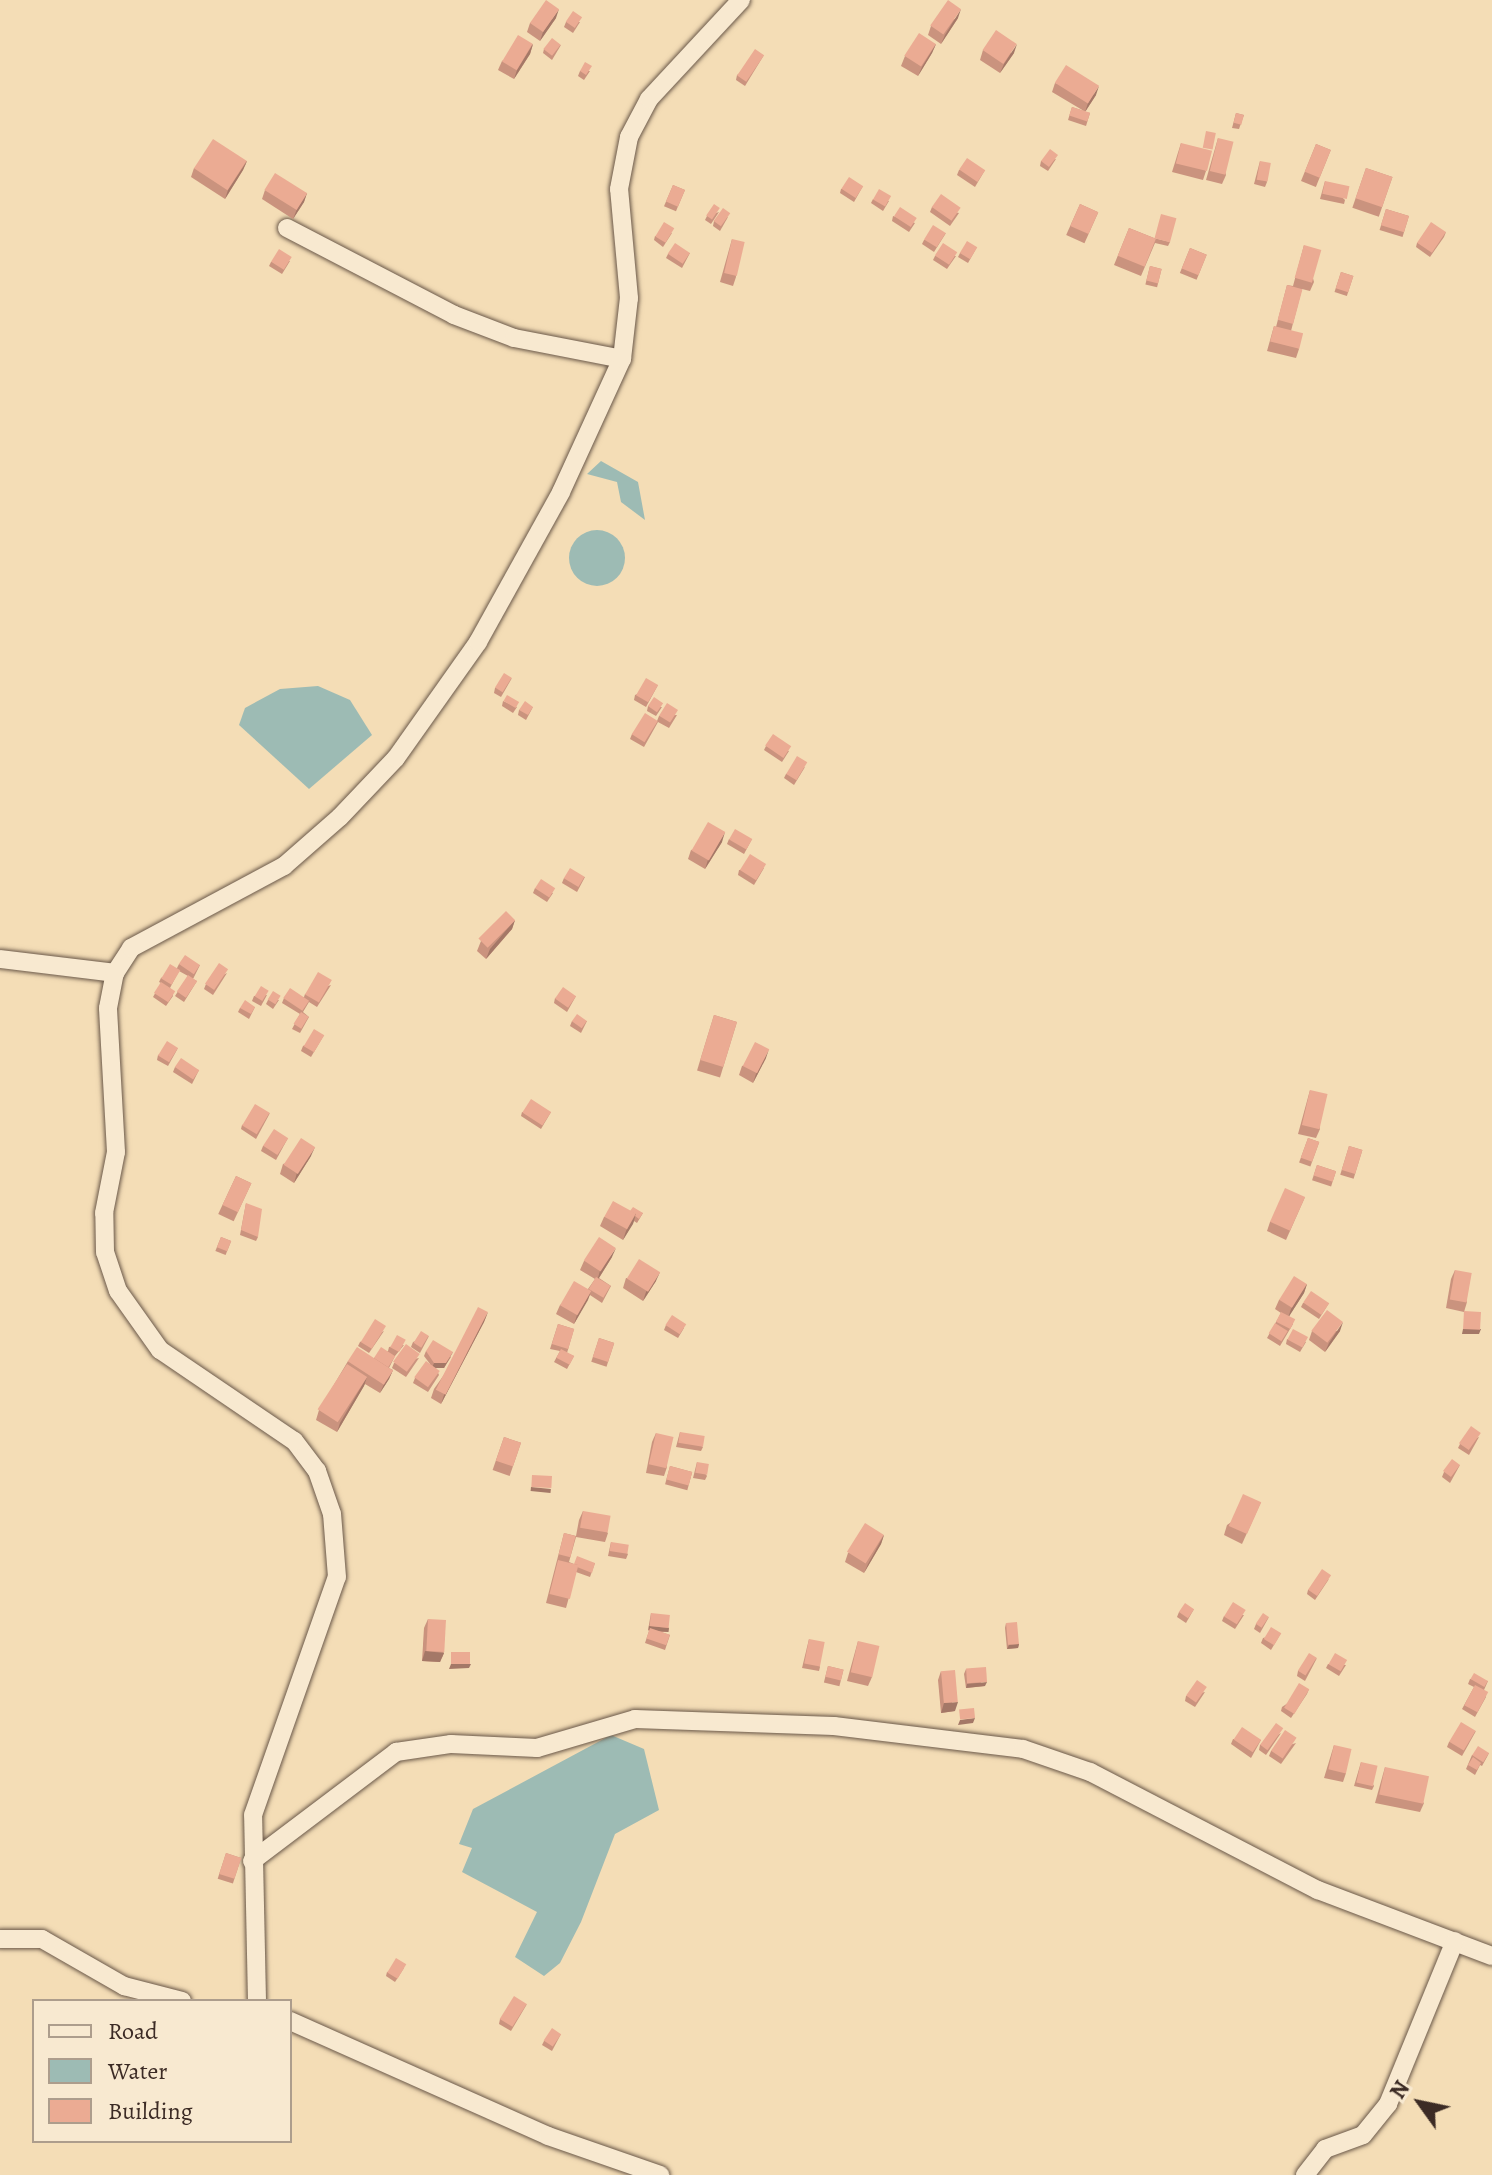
<!DOCTYPE html>
<html>
<head>
<meta charset="utf-8">
<style>
  body { margin:0 }
  #map { position:relative; width:1492px; height:2175px; overflow:hidden; background:#f4ddb6; font-family:Alegreya,serif }
  div>[style] { position:absolute }
  .water>* { inset:0; background:#9dbbb4 }
  .round { border-radius:50% }
  .roads { filter:drop-shadow(0 0 2px #6a5849) drop-shadow(0 0 2px #6a5849) }
  .street>* { height:18px; margin:-9px; padding:0 9px; transform-origin:9px; border-radius:9px; background:#f8e9d0 }
  .wall>* { inset:0; background:#ca937e; transform-origin:0 0 }
  .shaded-wall>* { inset:0; background:#a47867; transform-origin:0 0 }
  .building>* { inset:0; background:#ebab93; transform-origin:0 0 }
  span { translate:-50% -50%; white-space:nowrap; text-align:center; line-height:1.15; -webkit-text-stroke:8px #f8e9d0; paint-order:stroke }
  .legend { position:absolute; left:32px; top:1999px; width:260px; height:144px; box-sizing:border-box; background:#f8e9d0; border:2px solid #ad9d8c; margin:0; padding:10px 14px; list-style:none; font-size:24px; color:#3c2b25 }
  .legend li { display:flex; align-items:center; gap:16px; height:40px }
  .legend b { width:40px; border:2px solid #ad9d8c }
  .north { position:absolute; left:1380px; top:2063px; width:80px; height:80px; -webkit-text-stroke:6px #f8e9d0; paint-order:stroke; rotate:303deg; font-size:22px; font-weight:700; line-height:32px; text-align:center; color:#3c2b25 }
  .north::after { content:''; display:block; margin:auto; width:28px; height:36px; background:#3c2b25; clip-path:polygon(50% 0,100% 100%,50% 72%,0 100%) }
</style>
</head>
<body>
<div id="map">
  <div class="water">
    <i style="clip-path:polygon(601px 461px,638px 482px,645px 520px,621px 502px,617px 482px,587px 474px)"></i>
    <i class="round" style="left:569px;top:530px;width:56px;height:56px"></i>
    <i style="clip-path:polygon(318px 686px,350px 700px,372px 735px,309px 789px,239px 725px,245px 708px,280px 689px)"></i>
    <i style="clip-path:polygon(611px 1735px,644px 1749px,659px 1810px,615px 1834px,581px 1922px,560px 1963px,544px 1976px,515px 1957px,537px 1912px,462px 1872px,472px 1848px,459px 1844px,473px 1809px)"></i>
  </div>
  <div class="roads">
    <div class="street">
      <i style="left:287px;top:228px;width:188px;rotate:27.5deg"></i>
      <i style="left:454px;top:315px;width:64px;rotate:21deg"></i>
      <i style="left:514px;top:338px;width:110px;rotate:11deg"></i>
      <i style="left:0;top:959px;width:116px;rotate:6.9deg"></i>
      <i style="left:252px;top:1861px;width:181px;rotate:-37.1deg"></i>
      <i style="left:396px;top:1752px;width:56px;rotate:-8.3deg"></i>
      <i style="left:451px;top:1744px;width:86px;rotate:2.7deg"></i>
      <i style="left:537px;top:1748px;width:102px;rotate:-16.5deg"></i>
      <i style="left:635px;top:1719px;width:199px;rotate:2deg"></i>
      <i style="left:834px;top:1726px;width:190px;rotate:6.9deg"></i>
      <i style="left:1023px;top:1749px;width:71px;rotate:18.9deg"></i>
      <i style="left:1090px;top:1772px;width:257px;rotate:27.4deg"></i>
      <i style="left:1318px;top:1890px;width:186px;rotate:20.8deg"></i>
      <i style="left:0;top:1939px;width:42px"></i>
      <i style="left:42px;top:1939px;width:95px;rotate:29.8deg"></i>
      <i style="left:124px;top:1986px;width:60px;rotate:14.5deg"></i>
      <i style="left:257px;top:2001px;width:186px;rotate:-91.2deg"></i>
      <i style="left:253px;top:1815px;width:252px;rotate:-70.6deg"></i>
      <i style="left:337px;top:1577px;width:63px;rotate:-94.5deg"></i>
      <i style="left:332px;top:1514px;width:46px;rotate:-109.2deg"></i>
      <i style="left:317px;top:1471px;width:38px;rotate:-127deg"></i>
      <i style="left:294px;top:1441px;width:162px;rotate:-145.8deg"></i>
      <i style="left:160px;top:1350px;width:72px;rotate:-125.4deg"></i>
      <i style="left:118px;top:1291px;width:41px;rotate:-108.4deg"></i>
      <i style="left:105px;top:1252px;width:39px;rotate:-91deg"></i>
      <i style="left:104px;top:1213px;width:62px;rotate:-78.9deg"></i>
      <i style="left:116px;top:1152px;width:144px;rotate:-93.2deg"></i>
      <i style="left:108px;top:1008px;width:36px;rotate:-79deg"></i>
      <i style="left:115px;top:973px;width:30px;rotate:-57deg"></i>
      <i style="left:131px;top:948px;width:174px;rotate:-28.2deg"></i>
      <i style="left:284px;top:866px;width:74px;rotate:-41.2deg"></i>
      <i style="left:340px;top:817px;width:81px;rotate:-46.5deg"></i>
      <i style="left:396px;top:758px;width:142px;rotate:-54.7deg"></i>
      <i style="left:478px;top:642px;width:171px;rotate:-61deg"></i>
      <i style="left:561px;top:492px;width:146px;rotate:-65.4deg"></i>
      <i style="left:622px;top:359px;width:61px;rotate:-83.5deg"></i>
      <i style="left:629px;top:298px;width:109px;rotate:-95.2deg"></i>
      <i style="left:619px;top:189px;width:53px;rotate:-79.1deg"></i>
      <i style="left:629px;top:137px;width:43px;rotate:-62.2deg"></i>
      <i style="left:649px;top:99px;width:135px;rotate:-47.1deg"></i>
      <i style="left:290px;top:2021px;width:282px;rotate:24deg"></i>
      <i style="left:548px;top:2136px;width:119px;rotate:19.2deg"></i>
      <i style="left:1305px;top:2175px;width:33px;rotate:-52deg"></i>
      <i style="left:1325px;top:2149px;width:40px;rotate:-20.2deg"></i>
      <i style="left:1363px;top:2135px;width:40px;rotate:-51deg"></i>
      <i style="left:1388px;top:2104px;width:176px;rotate:-67.7deg"></i>
    </div>
  </div>
  <div class="wall">
    <i style="clip-path:polygon(556px 18px,540px 41px,527px 32px,530px 23px)"></i>
    <i style="clip-path:polygon(958px 18px,941px 44px,928px 35px,931px 26px)"></i>
    <i style="clip-path:polygon(566px 22px,580px 22px,573px 33px,564px 27px)"></i>
    <i style="clip-path:polygon(533px 44px,530px 54px,514px 79px,498px 70px,502px 61px)"></i>
    <i style="clip-path:polygon(936px 44px,932px 53px,918px 76px,901px 66px,905px 56px)"></i>
    <i style="clip-path:polygon(561px 45px,552px 60px,543px 53px,544px 49px)"></i>
    <i style="clip-path:polygon(983px 50px,1014px 53px,1000px 73px,980px 60px)"></i>
    <i style="clip-path:polygon(764px 55px,745px 86px,736px 80px,737px 75px)"></i>
    <i style="clip-path:polygon(580px 71px,590px 71px,584px 80px,578px 76px)"></i>
    <i style="clip-path:polygon(1055px 83px,1096px 95px,1085px 112px,1090px 113px,1086px 126px,1068px 120px,1072px 107px,1084px 111px,1052px 92px)"></i>
    <i style="clip-path:polygon(1236px 113px,1244px 115px,1239px 129px,1232px 128px)"></i>
    <i style="clip-path:polygon(1218px 138px,1226px 175px,1222px 184px,1206px 180px)"></i>
    <i style="clip-path:polygon(1181px 143px,1206px 171px,1203px 180px,1172px 172px)"></i>
    <i style="left:1316px;top:144px;width:16px;height:40px;rotate:22deg"></i>
    <i style="clip-path:polygon(1056px 159px,1048px 171px,1040px 166px,1041px 161px)"></i>
    <i style="clip-path:polygon(247px 161px,243px 170px,225px 199px,191px 177px,194px 168px)"></i>
    <i style="clip-path:polygon(1260px 161px,1267px 182px,1265px 187px,1254px 184px)"></i>
    <i style="left:1366px;top:168px;width:28px;height:42px;rotate:19deg"></i>
    <i style="clip-path:polygon(959px 170px,985px 170px,975px 187px,957px 175px)"></i>
    <i style="clip-path:polygon(1325px 181px,1345px 200px,1344px 204px,1320px 199px)"></i>
    <i style="left:673px;top:185px;width:13px;height:23px;rotate:23deg"></i>
    <i style="clip-path:polygon(863px 186px,854px 202px,840px 193px,841px 189px)"></i>
    <i style="clip-path:polygon(265px 190px,307px 193px,304px 202px,293px 219px,262px 199px)"></i>
    <i style="clip-path:polygon(873px 199px,889px 201px,883px 211px,871px 203px)"></i>
    <i style="left:1080px;top:204px;width:20px;height:34px;rotate:24deg"></i>
    <i style="clip-path:polygon(932px 207px,959px 213px,950px 226px,930px 212px)"></i>
    <i style="left:1386px;top:209px;width:24px;height:22px;rotate:17deg"></i>
    <i style="clip-path:polygon(719px 212px,711px 224px,705px 220px,707px 216px)"></i>
    <i style="clip-path:polygon(893px 216px,915px 223px,909px 232px,892px 221px)"></i>
    <i style="clip-path:polygon(728px 217px,720px 231px,713px 226px,714px 221px)"></i>
    <i style="clip-path:polygon(1129px 228px,1154px 238px,1170px 242px,1168px 246px,1155px 243px,1141px 276px,1114px 265px)"></i>
    <i style="clip-path:polygon(1446px 232px,1444px 237px,1430px 257px,1416px 247px,1417px 243px)"></i>
    <i style="clip-path:polygon(672px 233px,663px 247px,654px 240px,655px 236px)"></i>
    <i style="clip-path:polygon(946px 233px,934px 252px,922px 244px,924px 240px)"></i>
    <i style="clip-path:polygon(732px 239px,736px 277px,733px 286px,720px 282px)"></i>
    <i style="clip-path:polygon(1304px 245px,1314px 282px,1310px 291px,1302px 289px,1291px 331px,1299px 349px,1296px 358px,1267px 351px,1274px 326px,1276px 327px,1287px 285px,1293px 286px)"></i>
    <i style="clip-path:polygon(977px 247px,968px 263px,958px 257px,960px 253px)"></i>
    <i style="left:1190px;top:248px;width:18px;height:27px;rotate:22deg"></i>
    <i style="clip-path:polygon(690px 253px,682px 268px,666px 258px,668px 254px)"></i>
    <i style="clip-path:polygon(935px 256px,956px 256px,947px 269px,933px 260px)"></i>
    <i style="clip-path:polygon(290px 261px,282px 274px,269px 266px,271px 262px)"></i>
    <i style="left:1150px;top:266px;width:12px;height:19px;rotate:14deg"></i>
    <i style="left:1341px;top:272px;width:13px;height:21px;rotate:18deg"></i>
    <i style="clip-path:polygon(512px 678px,501px 697px,494px 693px,495px 688px)"></i>
    <i style="clip-path:polygon(658px 685px,646px 707px,634px 700px,635px 695px)"></i>
    <i style="clip-path:polygon(503px 701px,517px 707px,513px 713px,502px 706px)"></i>
    <i style="clip-path:polygon(648px 706px,662px 707px,656px 716px,647px 711px)"></i>
    <i style="clip-path:polygon(533px 707px,526px 720px,518px 715px,519px 710px)"></i>
    <i style="clip-path:polygon(677px 715px,669px 728px,658px 722px,644px 747px,630px 739px,632px 734px,657px 721px,659px 716px)"></i>
    <i style="clip-path:polygon(766px 746px,789px 751px,782px 762px,764px 750px)"></i>
    <i style="clip-path:polygon(805px 767px,794px 785px,784px 778px,786px 774px)"></i>
    <i style="clip-path:polygon(729px 839px,752px 839px,744px 854px,727px 844px)"></i>
    <i style="clip-path:polygon(722px 842px,705px 869px,688px 859px,691px 850px)"></i>
    <i style="clip-path:polygon(764px 868px,754px 885px,738px 875px,739px 870px)"></i>
    <i style="clip-path:polygon(585px 877px,577px 892px,562px 883px,564px 878px)"></i>
    <i style="clip-path:polygon(535px 888px,553px 893px,547px 902px,533px 893px)"></i>
    <i style="clip-path:polygon(515px 920px,512px 929px,486px 959px,477px 951px,481px 941px)"></i>
    <i style="clip-path:polygon(179px 964px,200px 965px,193px 979px,197px 981px,184px 1002px,175px 996px,188px 976px,179px 971px,170px 988px,173px 996px,166px 1006px,153px 997px,161px 983px,159px 982px,161px 978px,177px 968px)"></i>
    <i style="clip-path:polygon(227px 973px,213px 995px,204px 989px,206px 984px)"></i>
    <i style="clip-path:polygon(331px 985px,317px 1007px,309px 1002px,303px 1012px,309px 1017px,300px 1033px,292px 1029px,300px 1014px,282px 1003px,284px 998px,304px 997px,305px 994px)"></i>
    <i style="clip-path:polygon(267px 995px,261px 1006px,252px 1001px,254px 996px)"></i>
    <i style="clip-path:polygon(576px 996px,567px 1012px,554px 1003px,555px 998px)"></i>
    <i style="clip-path:polygon(268px 1000px,279px 1000px,273px 1009px,266px 1004px)"></i>
    <i style="clip-path:polygon(255px 1007px,249px 1019px,238px 1012px,240px 1008px)"></i>
    <i style="left:714px;top:1015px;width:24px;height:58px;rotate:17deg"></i>
    <i style="clip-path:polygon(572px 1021px,587px 1021px,581px 1033px,570px 1026px)"></i>
    <i style="clip-path:polygon(324px 1035px,311px 1057px,301px 1051px,303px 1046px)"></i>
    <i style="clip-path:polygon(178px 1048px,168px 1066px,157px 1060px,158px 1055px)"></i>
    <i style="clip-path:polygon(766px 1058px,753px 1083px,739px 1075px,742px 1066px)"></i>
    <i style="clip-path:polygon(175px 1067px,199px 1070px,192px 1084px,173px 1072px)"></i>
    <i style="clip-path:polygon(1310px 1090px,1320px 1129px,1316px 1138px,1298px 1134px)"></i>
    <i style="clip-path:polygon(522px 1112px,551px 1112px,541px 1129px,521px 1116px)"></i>
    <i style="clip-path:polygon(270px 1113px,256px 1139px,241px 1129px,242px 1125px)"></i>
    <i style="clip-path:polygon(288px 1138px,276px 1160px,261px 1151px,263px 1146px)"></i>
    <i style="left:1308px;top:1138px;width:12px;height:26px;rotate:20deg"></i>
    <i style="left:1349px;top:1146px;width:14px;height:30px;rotate:17deg"></i>
    <i style="clip-path:polygon(311px 1156px,294px 1183px,280px 1174px,283px 1164px)"></i>
    <i style="left:1317px;top:1165px;width:20px;height:16px;rotate:18deg"></i>
    <i style="left:236px;top:1176px;width:17px;height:42px;rotate:25deg"></i>
    <i style="clip-path:polygon(1305px 1197px,1286px 1240px,1267px 1231px,1270px 1222px)"></i>
    <i style="clip-path:polygon(246px 1203px,258px 1237px,256px 1241px,240px 1235px)"></i>
    <i style="clip-path:polygon(630px 1211px,643px 1213px,637px 1223px,634px 1221px,623px 1240px,600px 1226px,604px 1217px)"></i>
    <i style="left:221px;top:1237px;width:11px;height:15px;rotate:22deg"></i>
    <i style="clip-path:polygon(612px 1257px,599px 1278px,611px 1286px,602px 1303px,590px 1295px,574px 1324px,556px 1314px,560px 1305px,588px 1289px,595px 1279px,580px 1270px,584px 1261px)"></i>
    <i style="clip-path:polygon(1455px 1270px,1467px 1302px,1464px 1312px,1446px 1308px,1451px 1279px)"></i>
    <i style="clip-path:polygon(626px 1278px,656px 1281px,643px 1301px,623px 1288px)"></i>
    <i style="clip-path:polygon(1307px 1284px,1304px 1293px,1289px 1316px,1293px 1324px,1280px 1346px,1267px 1338px,1281px 1313px,1275px 1309px,1279px 1300px)"></i>
    <i style="clip-path:polygon(1303px 1303px,1329px 1303px,1319px 1319px,1301px 1307px)"></i>
    <i style="clip-path:polygon(488px 1312px,484px 1322px,441px 1404px,431px 1398px,434px 1389px)"></i>
    <i style="clip-path:polygon(558px 1324px,574px 1329px,567px 1353px,574px 1356px,567px 1369px,554px 1362px,560px 1351px,550px 1349px)"></i>
    <i style="clip-path:polygon(666px 1325px,684px 1328px,678px 1338px,664px 1330px)"></i>
    <i style="clip-path:polygon(384px 1331px,369px 1353px,358px 1346px,360px 1342px)"></i>
    <i style="clip-path:polygon(1312px 1331px,1340px 1331px,1325px 1352px,1309px 1340px)"></i>
    <i style="clip-path:polygon(429px 1336px,420px 1353px,411px 1347px,413px 1342px)"></i>
    <i style="left:599px;top:1338px;width:16px;height:25px;rotate:18deg"></i>
    <i style="clip-path:polygon(1287px 1339px,1306px 1342px,1300px 1352px,1286px 1344px)"></i>
    <i style="clip-path:polygon(404px 1345px,395px 1356px,389px 1368px,393px 1370px,389px 1379px,380px 1393px,365px 1384px,337px 1432px,316px 1420px,319px 1410px,348px 1361px,374px 1358px,388px 1351px,389px 1347px)"></i>
    <i style="clip-path:polygon(426px 1351px,451px 1357px,444px 1368px,436px 1368px,439px 1375px,428px 1392px,413px 1383px,415px 1378px,430px 1364px,424px 1356px)"></i>
    <i style="clip-path:polygon(419px 1358px,406px 1377px,392px 1368px,394px 1363px)"></i>
    <i style="clip-path:polygon(680px 1432px,703px 1447px,701px 1451px,676px 1447px)"></i>
    <i style="clip-path:polygon(656px 1433px,667px 1467px,664px 1476px,646px 1473px,652px 1442px)"></i>
    <i style="left:504px;top:1437px;width:18px;height:35px;rotate:19deg"></i>
    <i style="clip-path:polygon(1479px 1437px,1469px 1455px,1458px 1448px,1460px 1444px)"></i>
    <i style="clip-path:polygon(697px 1462px,707px 1476px,705px 1480px,693px 1478px)"></i>
    <i style="clip-path:polygon(1460px 1465px,1450px 1483px,1442px 1477px,1444px 1472px)"></i>
    <i style="left:670px;top:1466px;width:23px;height:19px;rotate:15deg"></i>
    <i style="clip-path:polygon(1261px 1502px,1242px 1544px,1224px 1535px,1227px 1525px)"></i>
    <i style="clip-path:polygon(583px 1511px,608px 1533px,605px 1542px,576px 1537px,569px 1562px,574px 1564px,595px 1563px,590px 1577px,576px 1572px,566px 1608px,546px 1603px,564px 1533px,576px 1536px,579px 1520px)"></i>
    <i style="clip-path:polygon(884px 1535px,881px 1544px,864px 1573px,845px 1562px,848px 1553px)"></i>
    <i style="clip-path:polygon(611px 1542px,628px 1554px,626px 1559px,608px 1556px)"></i>
    <i style="clip-path:polygon(1329px 1579px,1315px 1600px,1307px 1594px,1308px 1590px)"></i>
    <i style="clip-path:polygon(1194px 1609px,1186px 1623px,1177px 1617px,1179px 1612px)"></i>
    <i style="clip-path:polygon(651px 1613px,669px 1628px,668px 1632px,661px 1632px,670px 1635px,665px 1650px,645px 1643px,649px 1631px,648px 1630px)"></i>
    <i style="clip-path:polygon(1244px 1615px,1235px 1629px,1222px 1621px,1224px 1616px)"></i>
    <i style="clip-path:polygon(1269px 1617px,1260px 1633px,1254px 1629px,1256px 1624px)"></i>
    <i style="clip-path:polygon(428px 1619px,444px 1653px,440px 1662px,422px 1661px,424px 1628px)"></i>
    <i style="clip-path:polygon(1006px 1623px,1019px 1644px,1018px 1648px,1007px 1649px,1005px 1628px)"></i>
    <i style="clip-path:polygon(1281px 1633px,1271px 1650px,1261px 1643px,1263px 1638px)"></i>
    <i style="clip-path:polygon(809px 1639px,820px 1667px,819px 1671px,802px 1668px)"></i>
    <i style="clip-path:polygon(858px 1641px,872px 1677px,868px 1686px,847px 1681px)"></i>
    <i style="clip-path:polygon(1317px 1658px,1305px 1681px,1297px 1676px,1298px 1671px)"></i>
    <i style="clip-path:polygon(1328px 1664px,1346px 1665px,1339px 1676px,1326px 1668px)"></i>
    <i style="left:828px;top:1666px;width:16px;height:17px;rotate:14deg"></i>
    <i style="clip-path:polygon(966px 1669px,985px 1686px,966px 1688px,964px 1674px)"></i>
    <i style="clip-path:polygon(941px 1671px,955px 1711px,941px 1713px,938px 1680px)"></i>
    <i style="clip-path:polygon(1470px 1679px,1488px 1681px,1484px 1690px,1486px 1697px,1475px 1717px,1462px 1709px,1474px 1687px,1468px 1684px)"></i>
    <i style="clip-path:polygon(1309px 1689px,1307px 1694px,1291px 1718px,1281px 1711px,1282px 1707px)"></i>
    <i style="clip-path:polygon(1205px 1692px,1195px 1707px,1185px 1701px,1186px 1696px)"></i>
    <i style="clip-path:polygon(1476px 1731px,1462px 1756px,1447px 1747px,1449px 1742px)"></i>
    <i style="clip-path:polygon(1281px 1733px,1266px 1755px,1259px 1750px,1260px 1745px)"></i>
    <i style="clip-path:polygon(1233px 1739px,1261px 1740px,1251px 1758px,1231px 1744px)"></i>
    <i style="clip-path:polygon(1296px 1743px,1281px 1764px,1269px 1756px,1271px 1751px)"></i>
    <i style="clip-path:polygon(1334px 1745px,1346px 1773px,1343px 1782px,1324px 1778px)"></i>
    <i style="clip-path:polygon(1489px 1753px,1487px 1757px,1482px 1766px,1480px 1765px,1475px 1775px,1466px 1769px,1472px 1755px)"></i>
    <i style="clip-path:polygon(1361px 1762px,1374px 1786px,1372px 1790px,1354px 1786px)"></i>
    <i style="clip-path:polygon(1385px 1767px,1424px 1803px,1420px 1812px,1375px 1803px)"></i>
    <i style="left:226px;top:1853px;width:16px;height:27px;rotate:18deg"></i>
    <i style="clip-path:polygon(404px 1968px,395px 1982px,386px 1976px,387px 1972px)"></i>
    <i style="clip-path:polygon(527px 2004px,511px 2031px,499px 2024px,500px 2019px)"></i>
    <i style="clip-path:polygon(561px 2034px,552px 2051px,542px 2045px,544px 2041px)"></i>
  </div>
  <div class="shaded-wall">
    <i style="clip-path:polygon(559px 9px,556px 18px,540px 41px,543px 32px)"></i>
    <i style="clip-path:polygon(961px 9px,958px 18px,941px 44px,945px 35px)"></i>
    <i style="clip-path:polygon(533px 44px,530px 54px,514px 79px,517px 70px)"></i>
    <i style="clip-path:polygon(936px 44px,932px 53px,918px 76px,922px 67px)"></i>
    <i style="clip-path:polygon(1017px 44px,1014px 53px,1000px 73px,1004px 64px)"></i>
    <i style="clip-path:polygon(1099px 86px,1096px 95px,1085px 112px,1088px 103px)"></i>
    <i style="clip-path:polygon(247px 161px,243px 170px,225px 199px,228px 190px)"></i>
    <i style="clip-path:polygon(307px 193px,304px 202px,293px 219px,297px 209px)"></i>
    <i style="clip-path:polygon(725px 832px,722px 842px,705px 869px,708px 860px)"></i>
    <i style="clip-path:polygon(515px 920px,512px 929px,486px 959px,490px 949px)"></i>
    <i style="clip-path:polygon(769px 1049px,766px 1058px,753px 1083px,756px 1074px)"></i>
    <i style="clip-path:polygon(315px 1147px,311px 1156px,294px 1183px,297px 1173px)"></i>
    <i style="clip-path:polygon(636px 1214px,633px 1224px,623px 1240px,626px 1231px)"></i>
    <i style="clip-path:polygon(616px 1248px,612px 1257px,597px 1281px,600px 1271px)"></i>
    <i style="clip-path:polygon(660px 1272px,656px 1281px,643px 1301px,646px 1292px)"></i>
    <i style="clip-path:polygon(1307px 1284px,1304px 1293px,1288px 1318px,1291px 1309px)"></i>
    <i style="clip-path:polygon(591px 1291px,588px 1300px,574px 1324px,577px 1315px)"></i>
    <i style="clip-path:polygon(488px 1312px,484px 1322px,441px 1404px,444px 1395px)"></i>
    <i style="clip-path:polygon(1343px 1322px,1340px 1331px,1325px 1352px,1329px 1343px)"></i>
    <i style="clip-path:polygon(1463px 1329px,1481px 1329px,1479px 1334px,1462px 1334px)"></i>
    <i style="clip-path:polygon(453px 1352px,444px 1368px,432px 1368px,434px 1363px)"></i>
    <i style="clip-path:polygon(393px 1370px,389px 1379px,380px 1393px,384px 1384px)"></i>
    <i style="clip-path:polygon(367px 1377px,364px 1386px,337px 1432px,340px 1423px)"></i>
    <i style="left:531px;top:1487px;width:20px;height:4px;rotate:6deg"></i>
    <i style="clip-path:polygon(884px 1535px,881px 1544px,864px 1573px,868px 1564px)"></i>
    <i style="left:649px;top:1626px;width:20px;height:4px;rotate:6deg"></i>
    <i style="clip-path:polygon(1019px 1644px,1018px 1648px,1007px 1649px,1009px 1645px)"></i>
    <i style="clip-path:polygon(425px 1651px,444px 1653px,440px 1662px,422px 1661px)"></i>
    <i style="clip-path:polygon(451px 1664px,471px 1664px,469px 1668px,449px 1669px)"></i>
    <i style="clip-path:polygon(987px 1682px,985px 1686px,966px 1688px,967px 1684px)"></i>
    <i style="clip-path:polygon(958px 1702px,955px 1711px,941px 1713px,944px 1703px)"></i>
    <i style="clip-path:polygon(975px 1718px,973px 1723px,958px 1725px,960px 1720px)"></i>
  </div>
  <div class="building">
    <i style="left:546px;top:0;width:16px;height:28px;rotate:35deg"></i>
    <i style="left:948px;top:0;width:16px;height:31px;rotate:35deg"></i>
    <i style="left:573px;top:11px;width:11px;height:13px;rotate:34deg"></i>
    <i style="left:996px;top:30px;width:25px;height:24px;rotate:34deg"></i>
    <i style="left:919px;top:33px;width:20px;height:27px;rotate:33deg"></i>
    <i style="left:518px;top:35px;width:17px;height:31px;rotate:31deg"></i>
    <i style="left:552px;top:38px;width:11px;height:14px;rotate:38deg"></i>
    <i style="left:755px;top:49px;width:11px;height:32px;rotate:34deg"></i>
    <i style="clip-path:polygon(585px 62px,592px 66px,586px 75px,580px 71px)"></i>
    <i style="left:1066px;top:65px;width:39px;height:21px;rotate:32deg"></i>
    <i style="left:1072px;top:107px;width:19px;height:9px;rotate:18deg"></i>
    <i style="left:1236px;top:113px;width:8px;height:10px;rotate:14deg"></i>
    <i style="left:1206px;top:131px;width:10px;height:17px;rotate:11deg"></i>
    <i style="left:1218px;top:138px;width:16px;height:34px;rotate:14deg"></i>
    <i style="left:213px;top:139px;width:40px;height:35px;rotate:33deg"></i>
    <i style="left:1181px;top:143px;width:32px;height:21px;rotate:14deg"></i>
    <i style="left:1316px;top:144px;width:16px;height:30px;rotate:22deg"></i>
    <i style="left:1050px;top:149px;width:10px;height:15px;rotate:37deg"></i>
    <i style="left:967px;top:158px;width:22px;height:14px;rotate:34deg"></i>
    <i style="left:1260px;top:161px;width:11px;height:19px;rotate:10deg"></i>
    <i style="left:1366px;top:168px;width:28px;height:32px;rotate:19deg"></i>
    <i style="left:275px;top:173px;width:38px;height:20px;rotate:32deg"></i>
    <i style="left:849px;top:177px;width:17px;height:14px;rotate:33deg"></i>
    <i style="left:1325px;top:181px;width:25px;height:13px;rotate:12deg"></i>
    <i style="left:673px;top:185px;width:13px;height:18px;rotate:23deg"></i>
    <i style="left:879px;top:189px;width:14px;height:12px;rotate:30deg"></i>
    <i style="left:941px;top:194px;width:24px;height:16px;rotate:35deg"></i>
    <i style="left:714px;top:204px;width:7px;height:14px;rotate:34deg"></i>
    <i style="left:1080px;top:204px;width:20px;height:24px;rotate:24deg"></i>
    <i style="left:900px;top:207px;width:20px;height:11px;rotate:33deg"></i>
    <i style="left:723px;top:208px;width:9px;height:16px;rotate:36deg"></i>
    <i style="left:1386px;top:209px;width:24px;height:17px;rotate:17deg"></i>
    <i style="left:1161px;top:214px;width:16px;height:25px;rotate:15deg"></i>
    <i style="left:664px;top:222px;width:12px;height:17px;rotate:31deg"></i>
    <i style="left:1431px;top:222px;width:18px;height:25px;rotate:34deg"></i>
    <i style="left:933px;top:225px;width:15px;height:17px;rotate:32deg"></i>
    <i style="left:1129px;top:228px;width:29px;height:30px;rotate:22deg"></i>
    <i style="left:732px;top:239px;width:13px;height:35px;rotate:13deg"></i>
    <i style="left:967px;top:241px;width:12px;height:14px;rotate:31deg"></i>
    <i style="left:675px;top:243px;width:18px;height:13px;rotate:34deg"></i>
    <i style="left:943px;top:243px;width:17px;height:15px;rotate:33deg"></i>
    <i style="left:1304px;top:245px;width:18px;height:34px;rotate:16deg"></i>
    <i style="left:1190px;top:248px;width:18px;height:22px;rotate:22deg"></i>
    <i style="left:279px;top:249px;width:15px;height:15px;rotate:32deg"></i>
    <i style="left:1150px;top:266px;width:12px;height:15px;rotate:14deg"></i>
    <i style="left:1341px;top:272px;width:13px;height:17px;rotate:18deg"></i>
    <i style="left:1287px;top:285px;width:16px;height:36px;rotate:15deg"></i>
    <i style="left:1274px;top:326px;width:30px;height:16px;rotate:14deg"></i>
    <i style="left:504px;top:673px;width:9px;height:17px;rotate:32deg"></i>
    <i style="left:646px;top:678px;width:14px;height:20px;rotate:30deg"></i>
    <i style="left:507px;top:695px;width:14px;height:7px;rotate:30deg"></i>
    <i style="left:654px;top:697px;width:11px;height:11px;rotate:34deg"></i>
    <i style="clip-path:polygon(525px 701px,533px 707px,528px 715px,519px 710px)"></i>
    <i style="left:667px;top:703px;width:13px;height:15px;rotate:32deg"></i>
    <i style="left:645px;top:713px;width:15px;height:25px;rotate:32deg"></i>
    <i style="left:773px;top:734px;width:22px;height:14px;rotate:34deg"></i>
    <i style="left:797px;top:756px;width:12px;height:21px;rotate:31deg"></i>
    <i style="left:708px;top:822px;width:20px;height:33px;rotate:30deg"></i>
    <i style="left:735px;top:829px;width:20px;height:12px;rotate:30deg"></i>
    <i style="left:750px;top:854px;width:19px;height:19px;rotate:32deg"></i>
    <i style="left:570px;top:868px;width:17px;height:12px;rotate:31deg"></i>
    <i style="left:541px;top:879px;width:17px;height:11px;rotate:33deg"></i>
    <i style="left:506px;top:911px;width:13px;height:39px;rotate:45deg"></i>
    <i style="left:185px;top:955px;width:18px;height:11px;rotate:34deg"></i>
    <i style="left:219px;top:963px;width:11px;height:25px;rotate:34deg"></i>
    <i style="left:170px;top:964px;width:12px;height:17px;rotate:31deg"></i>
    <i style="left:318px;top:972px;width:16px;height:26px;rotate:30deg"></i>
    <i style="left:188px;top:975px;width:11px;height:20px;rotate:34deg"></i>
    <i style="left:161px;top:982px;width:17px;height:13px;rotate:33deg"></i>
    <i style="left:261px;top:986px;width:9px;height:12px;rotate:32deg"></i>
    <i style="left:563px;top:987px;width:16px;height:14px;rotate:35deg"></i>
    <i style="left:290px;top:988px;width:23px;height:12px;rotate:34deg"></i>
    <i style="left:273px;top:991px;width:9px;height:10px;rotate:32deg"></i>
    <i style="clip-path:polygon(245px 1000px,255px 1007px,251px 1014px,240px 1008px)"></i>
    <i style="left:301px;top:1012px;width:9px;height:14px;rotate:32deg"></i>
    <i style="left:577px;top:1014px;width:12px;height:9px;rotate:35deg"></i>
    <i style="left:714px;top:1015px;width:24px;height:47px;rotate:17deg"></i>
    <i style="left:314px;top:1029px;width:12px;height:20px;rotate:31deg"></i>
    <i style="left:167px;top:1041px;width:13px;height:17px;rotate:32deg"></i>
    <i style="left:755px;top:1042px;width:16px;height:27px;rotate:27deg"></i>
    <i style="left:181px;top:1058px;width:22px;height:11px;rotate:34deg"></i>
    <i style="left:1310px;top:1090px;width:18px;height:36px;rotate:13deg"></i>
    <i style="left:531px;top:1099px;width:24px;height:16px;rotate:33deg"></i>
    <i style="left:255px;top:1104px;width:17px;height:25px;rotate:31deg"></i>
    <i style="left:274px;top:1129px;width:17px;height:20px;rotate:33deg"></i>
    <i style="left:301px;top:1138px;width:17px;height:32px;rotate:33deg"></i>
    <i style="left:1308px;top:1138px;width:12px;height:21px;rotate:20deg"></i>
    <i style="left:1349px;top:1146px;width:14px;height:25px;rotate:17deg"></i>
    <i style="left:1317px;top:1165px;width:20px;height:11px;rotate:18deg"></i>
    <i style="left:236px;top:1176px;width:17px;height:32px;rotate:25deg"></i>
    <i style="left:1285px;top:1188px;width:22px;height:37px;rotate:24deg"></i>
    <i style="left:613px;top:1201px;width:26px;height:18px;rotate:29deg"></i>
    <i style="clip-path:polygon(246px 1203px,262px 1209px,258px 1237px,241px 1230px)"></i>
    <i style="clip-path:polygon(633px 1207px,643px 1213px,639px 1219px,635px 1216px,636px 1214px,630px 1211px)"></i>
    <i style="left:221px;top:1237px;width:11px;height:11px;rotate:22deg"></i>
    <i style="left:599px;top:1237px;width:20px;height:28px;rotate:33deg"></i>
    <i style="left:639px;top:1259px;width:25px;height:23px;rotate:32deg"></i>
    <i style="left:1455px;top:1270px;width:17px;height:30px;rotate:10deg"></i>
    <i style="left:1294px;top:1276px;width:15px;height:28px;rotate:32deg"></i>
    <i style="left:596px;top:1277px;width:17px;height:14px;rotate:31deg"></i>
    <i style="left:574px;top:1281px;width:20px;height:28px;rotate:30deg"></i>
    <i style="left:1311px;top:1291px;width:22px;height:14px;rotate:34deg"></i>
    <i style="left:478px;top:1307px;width:11px;height:93px;rotate:27deg"></i>
    <i style="left:1327px;top:1310px;width:20px;height:26px;rotate:37deg"></i>
    <i style="left:1464px;top:1311px;width:17px;height:18px;rotate:3deg"></i>
    <i style="left:1281px;top:1312px;width:16px;height:11px;rotate:27deg"></i>
    <i style="left:672px;top:1315px;width:17px;height:12px;rotate:33deg"></i>
    <i style="left:375px;top:1319px;width:13px;height:27px;rotate:32deg"></i>
    <i style="left:1275px;top:1323px;width:15px;height:12px;rotate:32deg"></i>
    <i style="left:558px;top:1324px;width:17px;height:21px;rotate:17deg"></i>
    <i style="left:1293px;top:1329px;width:17px;height:12px;rotate:28deg"></i>
    <i style="left:421px;top:1331px;width:9px;height:14px;rotate:32deg"></i>
    <i style="left:397px;top:1335px;width:10px;height:14px;rotate:29deg"></i>
    <i style="left:599px;top:1338px;width:16px;height:20px;rotate:18deg"></i>
    <i style="clip-path:polygon(433px 1340px,453px 1352px,446px 1363px,434px 1363px,426px 1351px)"></i>
    <i style="left:406px;top:1344px;width:17px;height:22px;rotate:36deg"></i>
    <i style="left:357px;top:1347px;width:43px;height:17px;rotate:33deg"></i>
    <i style="left:381px;top:1347px;width:17px;height:13px;rotate:33deg"></i>
    <i style="left:561px;top:1349px;width:15px;height:10px;rotate:28deg"></i>
    <i style="left:426px;top:1361px;width:17px;height:20px;rotate:36deg"></i>
    <i style="left:347px;top:1364px;width:24px;height:54px;rotate:33deg"></i>
    <i style="left:1471px;top:1426px;width:12px;height:21px;rotate:35deg"></i>
    <i style="left:680px;top:1432px;width:25px;height:11px;rotate:9deg"></i>
    <i style="left:656px;top:1433px;width:18px;height:32px;rotate:13deg"></i>
    <i style="left:504px;top:1437px;width:18px;height:25px;rotate:19deg"></i>
    <i style="left:1452px;top:1459px;width:10px;height:15px;rotate:37deg"></i>
    <i style="left:697px;top:1462px;width:12px;height:11px;rotate:9deg"></i>
    <i style="left:670px;top:1466px;width:23px;height:14px;rotate:15deg"></i>
    <i style="left:532px;top:1475px;width:20px;height:12px;rotate:3deg"></i>
    <i style="left:1243px;top:1494px;width:20px;height:35px;rotate:24deg"></i>
    <i style="left:583px;top:1511px;width:28px;height:17px;rotate:10deg"></i>
    <i style="left:865px;top:1523px;width:22px;height:34px;rotate:32deg"></i>
    <i style="left:564px;top:1533px;width:12px;height:22px;rotate:14deg"></i>
    <i style="left:611px;top:1542px;width:18px;height:9px;rotate:9deg"></i>
    <i style="clip-path:polygon(577px 1556px,595px 1563px,592px 1573px,577px 1567px,578px 1565px,574px 1564px)"></i>
    <i style="left:558px;top:1560px;width:21px;height:35px;rotate:14deg"></i>
    <i style="left:1322px;top:1569px;width:11px;height:25px;rotate:34deg"></i>
    <i style="left:1233px;top:1602px;width:15px;height:17px;rotate:32deg"></i>
    <i style="left:1185px;top:1603px;width:11px;height:11px;rotate:34deg"></i>
    <i style="left:651px;top:1613px;width:19px;height:13px;rotate:6deg"></i>
    <i style="left:1263px;top:1613px;width:7px;height:13px;rotate:34deg"></i>
    <i style="left:428px;top:1619px;width:18px;height:32px;rotate:3deg"></i>
    <i style="left:1017px;top:1622px;width:22px;height:11px;rotate:85deg"></i>
    <i style="left:1271px;top:1627px;width:12px;height:14px;rotate:31deg"></i>
    <i style="left:650px;top:1628px;width:21px;height:11px;rotate:19deg"></i>
    <i style="left:809px;top:1639px;width:16px;height:25px;rotate:11deg"></i>
    <i style="left:858px;top:1641px;width:22px;height:32px;rotate:13deg"></i>
    <i style="left:451px;top:1652px;width:19px;height:12px"></i>
    <i style="left:1309px;top:1653px;width:9px;height:21px;rotate:32deg"></i>
    <i style="left:1335px;top:1653px;width:14px;height:13px;rotate:30deg"></i>
    <i style="left:828px;top:1666px;width:16px;height:11px;rotate:14deg"></i>
    <i style="left:986px;top:1667px;width:15px;height:20px;rotate:86deg"></i>
    <i style="left:955px;top:1670px;width:32px;height:14px;rotate:85deg"></i>
    <i style="left:1474px;top:1673px;width:16px;height:7px;rotate:30deg"></i>
    <i style="left:1197px;top:1680px;width:12px;height:19px;rotate:35deg"></i>
    <i style="left:1299px;top:1683px;width:12px;height:29px;rotate:31deg"></i>
    <i style="left:1475px;top:1685px;width:15px;height:23px;rotate:28deg"></i>
    <i style="left:974px;top:1708px;width:10px;height:15px;rotate:84deg"></i>
    <i style="left:1461px;top:1722px;width:17px;height:23px;rotate:31deg"></i>
    <i style="left:1276px;top:1723px;width:9px;height:27px;rotate:36deg"></i>
    <i style="left:1242px;top:1727px;width:23px;height:15px;rotate:34deg"></i>
    <i style="left:1285px;top:1730px;width:14px;height:25px;rotate:34deg"></i>
    <i style="left:1334px;top:1745px;width:18px;height:25px;rotate:13deg"></i>
    <i style="left:1478px;top:1746px;width:13px;height:11px;rotate:32deg"></i>
    <i style="clip-path:polygon(1473px 1757px,1481px 1763px,1477px 1770px,1468px 1765px)"></i>
    <i style="left:1361px;top:1762px;width:17px;height:21px;rotate:13deg"></i>
    <i style="left:1385px;top:1767px;width:45px;height:28px;rotate:12deg"></i>
    <i style="left:226px;top:1853px;width:16px;height:22px;rotate:18deg"></i>
    <i style="left:396px;top:1958px;width:12px;height:17px;rotate:31deg"></i>
    <i style="left:514px;top:1996px;width:15px;height:27px;rotate:32deg"></i>
    <i style="left:552px;top:2028px;width:11px;height:15px;rotate:34deg"></i>
  </div>
  <ul class="legend">
  <li><b style="height:10px;background:#f8e9d0"></b>Road</li>
  <li><b style="height:22px;background:#9dbbb4"></b>Water</li>
  <li><b style="height:22px;background:#ebab93"></b>Building</li>
  </ul>
  <div class="north">N</div>
</div>
</body>
</html>
